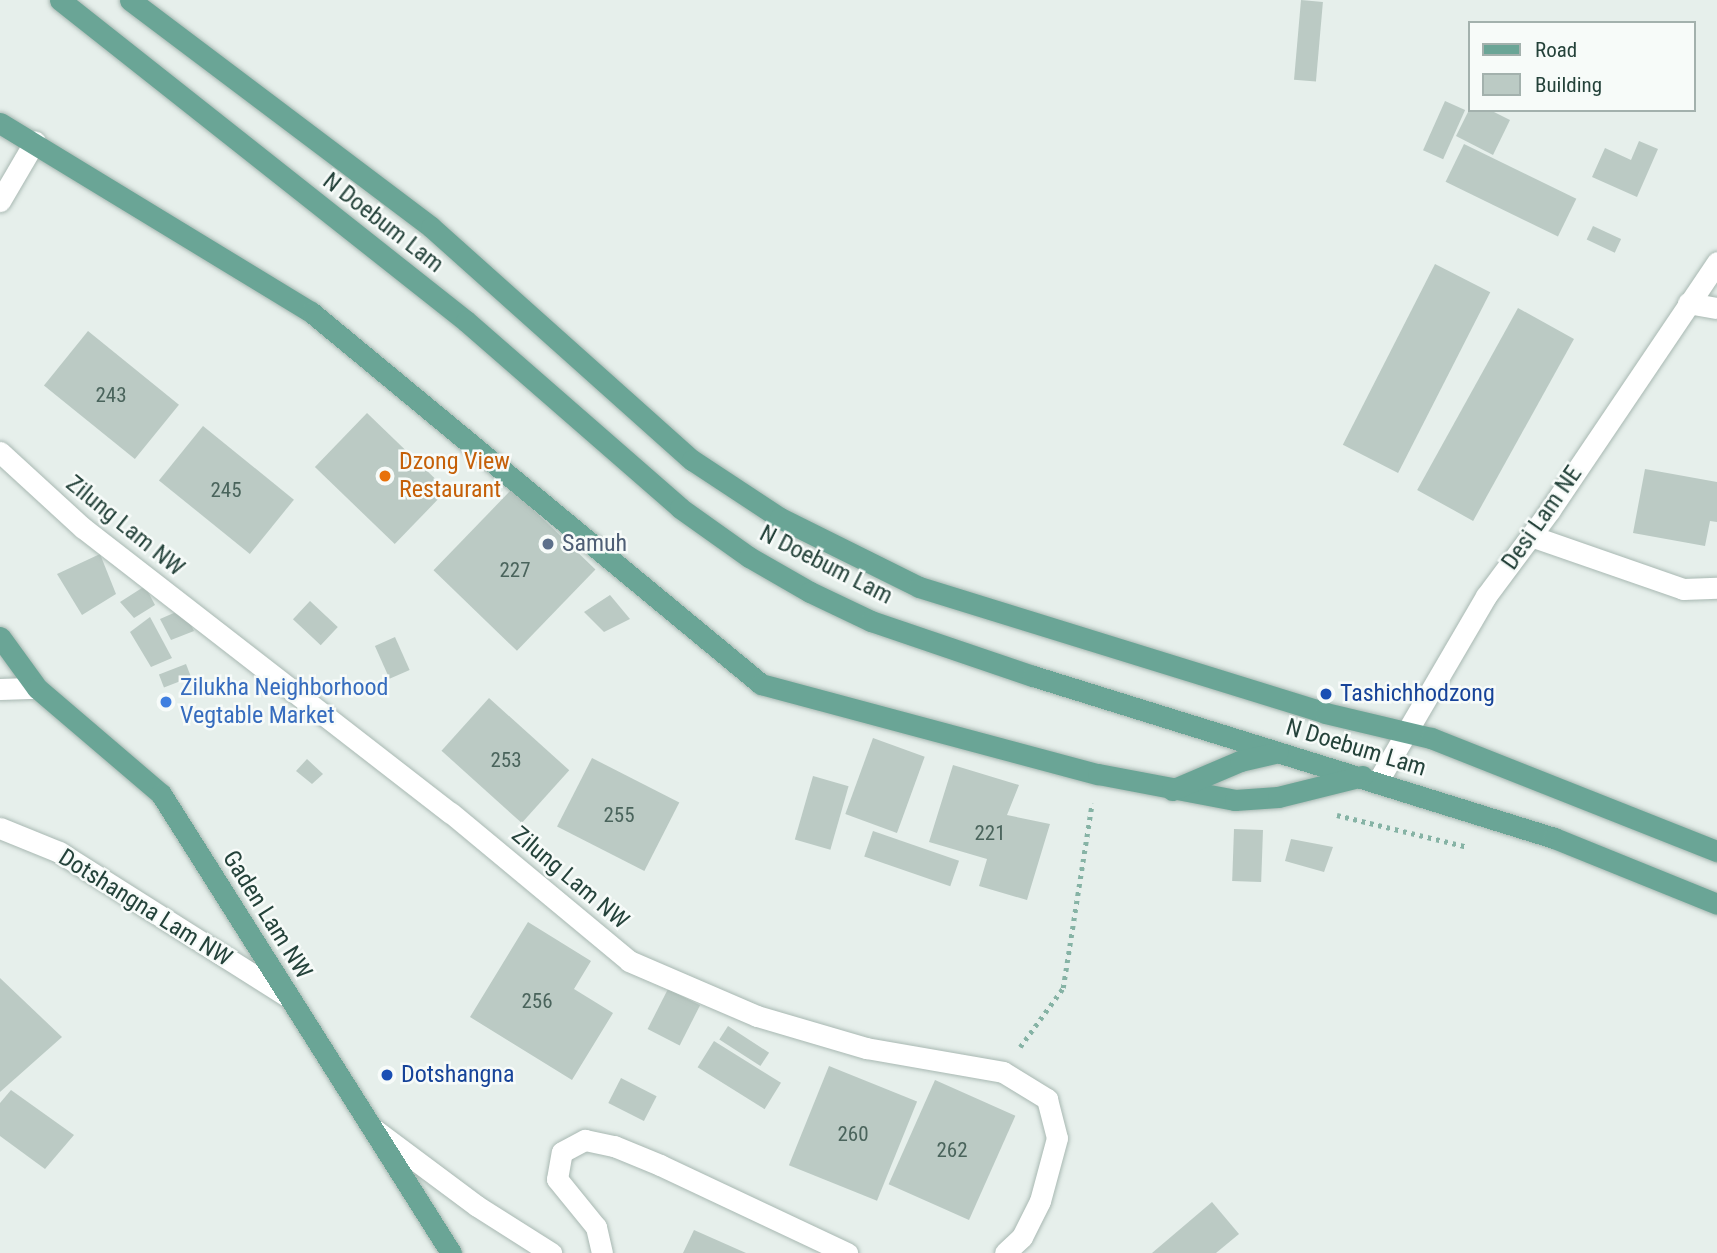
<!DOCTYPE html>
<html>
<head>
<meta charset="utf-8">
<style>
  body { margin:0 }
  #map { position:relative; width:1717px; height:1253px; overflow:hidden; background:#e6efeb; font-family:"Roboto Condensed",sans-serif }
  div>[style] { position:absolute }
  .building>* { inset:0; background:#bbcac4; transform-origin:0 0 }
  .path>* { height:4.5px; margin-top:-2.25px; transform-origin:0; background:repeating-linear-gradient(90deg,#86b3a5 0 3.5px,transparent 0 8.5px) }
  .roads { filter:drop-shadow(0 0 2px #a8b8b2) drop-shadow(0 0 2px #a8b8b2) }
  .minor>* { height:21px; margin:-10.5px; padding:0 10.5px; transform-origin:10.5px; border-radius:10.5px; background:#fff }
  .major>* { height:21px; margin:-10.5px; padding:0 10.5px; transform-origin:10.5px; border-radius:10.5px; background:#6aa596 }
  .dots>* { width:19px; height:19px; translate:-50% -50%; box-sizing:border-box; border:4px solid #f7fbf9; border-radius:50% }
  span { translate:-50% -50%; white-space:nowrap; text-align:center; line-height:1.15; -webkit-text-stroke:5px #f7fbf9; paint-order:stroke }
  .number-label { font-size:21px; color:#4a645c }
  .number-label span { -webkit-text-stroke-width:0 }
  .street-label { font-size:24px; color:#24423a }
  .food-label { font-size:24px; color:#c56008 }
  .left { translate:0 -50%; text-align:left }
  .service-label { font-size:24px; color:#4e5e75 }
  .shop-label { font-size:24px; color:#366cbe }
  .transit-label { font-size:24px; color:#164399 }
  .legend { position:absolute; left:1468px; top:21px; width:228px; height:91px; box-sizing:border-box; background:#f7fbf9; border:2px solid #a3b1ad; margin:0; padding:9px 12px; list-style:none; font-size:21px; color:#24423a }
  .legend li { display:flex; align-items:center; gap:14px; height:35px }
  .legend b { width:35px; border:2px solid #a3b1ad }
</style>
</head>
<body>
<div id="map">
  <div class="building">
    <i style="left:1301px;top:0;width:22px;height:80px;rotate:5deg"></i>
    <i style="left:1445px;top:101px;width:22px;height:54px;rotate:24deg"></i>
    <i style="clip-path:polygon(1469px 110px,1490px 110px,1510px 120px,1493px 155px,1456px 136px)"></i>
    <i style="clip-path:polygon(1639px 141px,1658px 149px,1637px 197px,1592px 177px,1605px 148px,1631px 160px)"></i>
    <i style="left:1464px;top:144px;width:125px;height:42px;rotate:26deg"></i>
    <i style="left:1593px;top:226px;width:31px;height:15px;rotate:25deg"></i>
    <i style="left:1435px;top:264px;width:62px;height:203px;rotate:27deg"></i>
    <i style="left:1518px;top:308px;width:64px;height:208px;rotate:29deg"></i>
    <i style="left:88px;top:331px;width:117px;height:70px;rotate:39deg"></i>
    <i style="left:367px;top:413px;width:111px;height:75px;rotate:44deg"></i>
    <i style="left:203px;top:426px;width:117px;height:70px;rotate:39deg"></i>
    <i style="clip-path:polygon(1645px 469px,1717px 482px,1717px 522px,1710px 521px,1705px 546px,1633px 533px)"></i>
    <i style="left:512px;top:489px;width:116px;height:113px;rotate:44deg"></i>
    <i style="clip-path:polygon(100px 554px,116px 594px,82px 615px,57px 574px)"></i>
    <i style="clip-path:polygon(145px 586px,155px 605px,134px 618px,120px 602px)"></i>
    <i style="clip-path:polygon(610px 595px,630px 619px,604px 632px,584px 612px)"></i>
    <i style="left:310px;top:601px;width:38px;height:25px;rotate:43deg"></i>
    <i style="clip-path:polygon(183px 609px,194px 631px,171px 640px,160px 619px)"></i>
    <i style="clip-path:polygon(150px 617px,172px 658px,151px 667px,130px 632px)"></i>
    <i style="left:395px;top:637px;width:36px;height:22px;rotate:66deg"></i>
    <i style="left:186px;top:664px;width:14px;height:29px;rotate:69deg"></i>
    <i style="left:489px;top:698px;width:108px;height:71px;rotate:42deg"></i>
    <i style="left:873px;top:738px;width:55px;height:81px;rotate:20deg"></i>
    <i style="left:592px;top:758px;width:98px;height:77px;rotate:27deg"></i>
    <i style="clip-path:polygon(307px 759px,323px 774px,312px 784px,296px 771px)"></i>
    <i style="clip-path:polygon(953px 765px,1019px 785px,1007px 815px,1050px 824px,1027px 900px,979px 886px,987px 859px,929px 842px)"></i>
    <i style="left:813px;top:776px;width:37px;height:66px;rotate:16deg"></i>
    <i style="left:1234px;top:829px;width:29px;height:52px;rotate:2deg"></i>
    <i style="left:873px;top:831px;width:91px;height:27px;rotate:19deg"></i>
    <i style="clip-path:polygon(1291px 839px,1333px 847px,1324px 872px,1285px 861px)"></i>
    <i style="clip-path:polygon(528px 922px,591px 961px,574px 989px,613px 1013px,572px 1080px,470px 1017px)"></i>
    <i style="clip-path:polygon(0 978px,62px 1037px,0 1092px)"></i>
    <i style="left:668px;top:989px;width:36px;height:45px;rotate:27deg"></i>
    <i style="left:728px;top:1026px;width:49px;height:16px;rotate:33deg"></i>
    <i style="left:714px;top:1041px;width:79px;height:31px;rotate:32deg"></i>
    <i style="left:829px;top:1066px;width:95px;height:107px;rotate:22deg"></i>
    <i style="left:621px;top:1078px;width:40px;height:28px;rotate:27deg"></i>
    <i style="left:935px;top:1080px;width:88px;height:114px;rotate:24deg"></i>
    <i style="clip-path:polygon(11px 1090px,74px 1135px,45px 1169px,0 1136px,0 1103px)"></i>
    <i style="clip-path:polygon(1212px 1202px,1239px 1234px,1216px 1253px,1152px 1253px)"></i>
    <i style="clip-path:polygon(694px 1230px,746px 1253px,683px 1253px)"></i>
  </div>
  <div class="path">
    <i style="left:1337px;top:815px;width:135px;rotate:13.7deg"></i>
    <i style="left:1020px;top:1047px;width:73px;rotate:-53.9deg"></i>
    <i style="left:1063px;top:988px;width:187px;rotate:-81.1deg"></i>
  </div>
  <div class="roads">
    <div class="minor">
      <i style="left:0;top:201px;width:69px;rotate:-59.7deg"></i>
      <i style="left:1688px;top:303px;width:29px;rotate:10deg"></i>
      <i style="left:0;top:452px;width:113px;rotate:42.5deg"></i>
      <i style="left:83px;top:528px;width:465px;rotate:37.8deg"></i>
      <i style="left:451px;top:813px;width:231px;rotate:39.7deg"></i>
      <i style="left:629px;top:961px;width:139px;rotate:23.3deg"></i>
      <i style="left:757px;top:1016px;width:114px;rotate:16.4deg"></i>
      <i style="left:866px;top:1048px;width:139px;rotate:9.9deg"></i>
      <i style="left:1003px;top:1072px;width:52px;rotate:31.5deg"></i>
      <i style="left:1047px;top:1099px;width:40px;rotate:75.6deg"></i>
      <i style="left:1057px;top:1138px;width:65px;rotate:105.1deg"></i>
      <i style="left:1040px;top:1201px;width:40px;rotate:116.6deg"></i>
      <i style="left:1022px;top:1237px;width:23px;rotate:137deg"></i>
      <i style="left:1531px;top:536px;width:161px;rotate:19.2deg"></i>
      <i style="left:1683px;top:589px;width:34px;rotate:-2deg"></i>
      <i style="left:0;top:689px;width:37px;rotate:-2deg"></i>
      <i style="left:1378px;top:781px;width:214px;rotate:-59.7deg"></i>
      <i style="left:1486px;top:596px;width:107px;rotate:-53.3deg"></i>
      <i style="left:1550px;top:510px;width:299px;rotate:-56deg"></i>
      <i style="left:0;top:828px;width:64px;rotate:22.1deg"></i>
      <i style="left:59px;top:852px;width:270px;rotate:32.3deg"></i>
      <i style="left:375px;top:1130px;width:127px;rotate:36.7deg"></i>
      <i style="left:477px;top:1206px;width:88px;rotate:32.4deg"></i>
      <i style="left:602px;top:1253px;width:27px;rotate:-103deg"></i>
      <i style="left:596px;top:1227px;width:62px;rotate:-129.1deg"></i>
      <i style="left:557px;top:1179px;width:27px;rotate:-80deg"></i>
      <i style="left:562px;top:1152px;width:26px;rotate:-28deg"></i>
      <i style="left:585px;top:1140px;width:30px;rotate:12deg"></i>
      <i style="left:614px;top:1146px;width:50px;rotate:22.4deg"></i>
      <i style="left:660px;top:1165px;width:207px;rotate:25.2deg"></i>
    </div>
    <div class="major">
      <i style="left:60px;top:0;width:518px;rotate:38.33deg"></i>
      <i style="left:466px;top:321px;width:284px;rotate:41.1deg"></i>
      <i style="left:680px;top:508px;width:85px;rotate:35.4deg"></i>
      <i style="left:749px;top:557px;width:70px;rotate:29.8deg"></i>
      <i style="left:810px;top:592px;width:68px;rotate:25.4deg"></i>
      <i style="left:871px;top:621px;width:171px;rotate:18.8deg"></i>
      <i style="left:1033px;top:676px;width:546px;rotate:17.27deg"></i>
      <i style="left:1554px;top:838px;width:176px;rotate:22deg"></i>
      <i style="left:130px;top:0;width:377px;rotate:37deg"></i>
      <i style="left:431px;top:227px;width:350px;rotate:41.8deg"></i>
      <i style="left:692px;top:460px;width:105px;rotate:33.4deg"></i>
      <i style="left:780px;top:518px;width:155px;rotate:26.4deg"></i>
      <i style="left:919px;top:587px;width:425px;rotate:17.2deg"></i>
      <i style="left:1325px;top:713px;width:109px;rotate:13.3deg"></i>
      <i style="left:1431px;top:738px;width:308px;rotate:21.6deg"></i>
      <i style="left:0;top:123px;width:364px;rotate:31.3deg"></i>
      <i style="left:311px;top:312px;width:584px;rotate:39.58deg"></i>
      <i style="left:761px;top:684px;width:349px;rotate:15deg"></i>
      <i style="left:1098px;top:774px;width:139px;rotate:10.7deg"></i>
      <i style="left:1235px;top:800px;width:43px;rotate:-4deg"></i>
      <i style="left:1278px;top:797px;width:87px;rotate:-14deg"></i>
      <i style="left:0;top:637px;width:63px;rotate:54deg"></i>
      <i style="left:37px;top:688px;width:163px;rotate:40.5deg"></i>
      <i style="left:161px;top:794px;width:543px;rotate:57.71deg"></i>
      <i style="left:1172px;top:790px;width:74px;rotate:-23.1deg"></i>
      <i style="left:1240px;top:761px;width:39px;rotate:-13deg"></i>
    </div>
  </div>
  <div class="dots">
    <i style="left:385px;top:476px;background:#e8710a"></i>
    <i style="left:548px;top:544px;background:#5c6f8a"></i>
    <i style="left:1326px;top:694px;background:#1a4fb4"></i>
    <i style="left:166px;top:702px;background:#3f7fe0"></i>
    <i style="left:387px;top:1075px;background:#1a4fb4"></i>
  </div>
  <div class="number-label">
    <span style="left:111px;top:395px">243</span>
    <span style="left:226px;top:490px">245</span>
    <span style="left:515px;top:570px">227</span>
    <span style="left:506px;top:760px">253</span>
    <span style="left:619px;top:815px">255</span>
    <span style="left:990px;top:833px">221</span>
    <span style="left:537px;top:1001px">256</span>
    <span style="left:853px;top:1134px">260</span>
    <span style="left:952px;top:1150px">262</span>
  </div>
  <div class="street-label">
    <span style="left:383px;top:223px;rotate:38deg">N Doebum Lam</span>
    <span style="left:1542px;top:518px;rotate:-55deg">Desi Lam NE</span>
    <span style="left:125px;top:526px;rotate:39deg">Zilung Lam NW</span>
    <span style="left:826px;top:565px;rotate:27deg">N Doebum Lam</span>
    <span style="left:1356px;top:748px;rotate:17deg">N Doebum Lam</span>
    <span style="left:570px;top:878px;rotate:40deg">Zilung Lam NW</span>
    <span style="left:145px;top:908px;rotate:32deg">Dotshangna Lam NW</span>
    <span style="left:267px;top:915px;rotate:58deg">Gaden Lam NW</span>
  </div>
  <div class="food-label">
    <span class="left" style="left:399px;top:476px">Dzong View<br>Restaurant</span>
  </div>
  <div class="service-label">
    <span class="left" style="left:562px;top:544px">Samuh</span>
  </div>
  <div class="shop-label">
    <span class="left" style="left:180px;top:702px">Zilukha Neighborhood<br>Vegtable Market</span>
  </div>
  <div class="transit-label">
    <span class="left" style="left:1340px;top:694px">Tashichhodzong</span>
    <span class="left" style="left:401px;top:1075px">Dotshangna</span>
  </div>
  <ul class="legend">
  <li><b style="height:9px;background:#6aa596"></b>Road</li>
  <li><b style="height:19px;background:#bbcac4"></b>Building</li>
  </ul>
</div>
</body>
</html>
